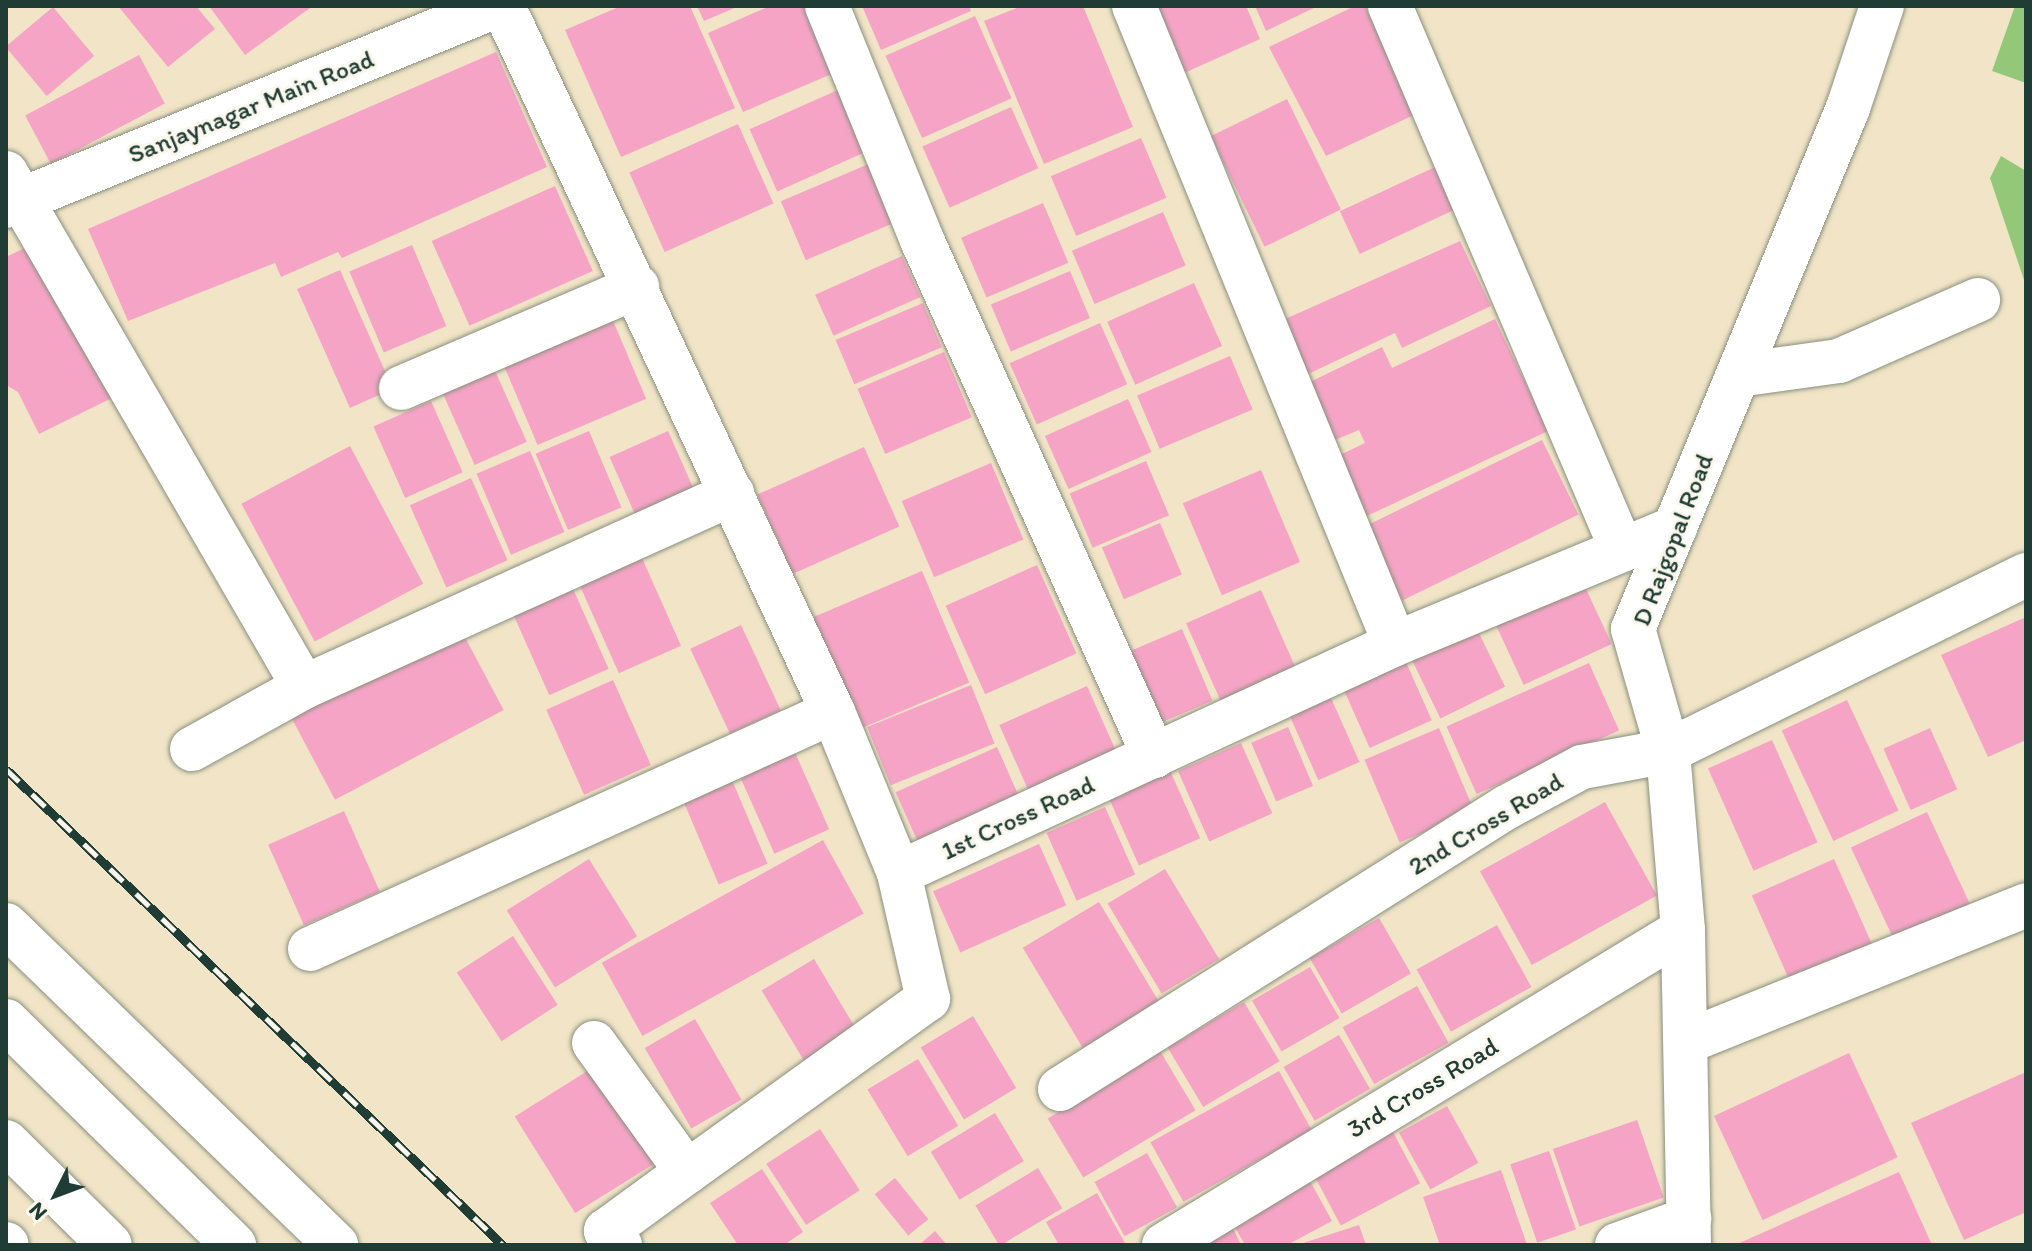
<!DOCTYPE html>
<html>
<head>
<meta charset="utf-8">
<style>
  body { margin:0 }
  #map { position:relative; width:2032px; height:1251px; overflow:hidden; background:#f1e4c7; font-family:Itim,sans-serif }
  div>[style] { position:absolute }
  .green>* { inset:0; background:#94c879 }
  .building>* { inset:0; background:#f6a4c6; transform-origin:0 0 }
  .roads { filter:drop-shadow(0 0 2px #88907e) drop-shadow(0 0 2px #88907e) }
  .street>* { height:44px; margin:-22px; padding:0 22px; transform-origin:22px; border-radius:22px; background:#fff }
  .secondary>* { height:44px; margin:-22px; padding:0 22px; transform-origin:22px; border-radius:22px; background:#fff }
  .highway>* { height:44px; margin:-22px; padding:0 22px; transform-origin:22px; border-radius:22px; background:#fff }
  .rail>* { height:9px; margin-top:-4.5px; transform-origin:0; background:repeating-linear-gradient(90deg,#fbf7ec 0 18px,#1f3d34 0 36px); box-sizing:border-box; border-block:2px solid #1f3d34 }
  span { translate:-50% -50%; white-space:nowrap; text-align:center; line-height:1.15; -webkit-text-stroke:6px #fbf7ec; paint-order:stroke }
  .street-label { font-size:26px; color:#1f3d34 }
  .frame { position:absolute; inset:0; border:8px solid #1f3d34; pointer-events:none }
  .north { position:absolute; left:16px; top:1155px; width:80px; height:80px; -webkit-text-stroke:6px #fbf7ec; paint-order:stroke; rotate:228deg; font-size:22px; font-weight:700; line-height:32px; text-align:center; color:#1f3d34 }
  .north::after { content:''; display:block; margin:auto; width:28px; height:36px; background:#1f3d34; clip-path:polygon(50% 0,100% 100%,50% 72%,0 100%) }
</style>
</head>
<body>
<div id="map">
  <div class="green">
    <i style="clip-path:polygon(2015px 6px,2026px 6px,2026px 83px,1992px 71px)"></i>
    <i style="clip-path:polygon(2001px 156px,2026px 171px,2026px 286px,1990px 178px)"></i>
  </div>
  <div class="building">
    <i style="clip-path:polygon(118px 6px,196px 6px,215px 29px,168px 67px)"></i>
    <i style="clip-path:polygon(209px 6px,308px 6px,310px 8px,245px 55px)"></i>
    <i style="clip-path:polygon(621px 6px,690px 6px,735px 108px,621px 157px,565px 30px)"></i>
    <i style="clip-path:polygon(697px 6px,739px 6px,704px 21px)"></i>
    <i style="clip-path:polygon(770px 6px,805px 6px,834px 73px,743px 112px,708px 33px)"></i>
    <i style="clip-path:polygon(862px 6px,969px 6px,971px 11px,881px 50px)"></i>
    <i style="clip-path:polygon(1022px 6px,1083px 6px,1133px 127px,1044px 164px,984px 21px)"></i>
    <i style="clip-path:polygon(1152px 6px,1246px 6px,1260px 39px,1182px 74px)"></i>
    <i style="clip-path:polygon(1255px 6px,1318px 6px,1266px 31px)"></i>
    <i style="clip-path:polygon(1355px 6px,1365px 6px,1416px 114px,1326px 156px,1269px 47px)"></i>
    <i style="left:53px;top:7px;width:64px;height:62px;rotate:50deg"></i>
    <i style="left:975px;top:16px;width:90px;height:98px;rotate:66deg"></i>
    <i style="clip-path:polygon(496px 52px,547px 167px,342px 258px,338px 252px,281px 277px,275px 263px,128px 321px,88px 229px)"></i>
    <i style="left:139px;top:55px;width:55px;height:129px;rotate:62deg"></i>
    <i style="left:840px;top:89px;width:68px;height:99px;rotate:66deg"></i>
    <i style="left:1287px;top:99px;width:123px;height:85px;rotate:64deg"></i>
    <i style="left:1011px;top:107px;width:67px;height:97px;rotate:66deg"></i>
    <i style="left:738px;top:124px;width:87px;height:119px;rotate:66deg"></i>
    <i style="left:1141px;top:138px;width:65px;height:98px;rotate:67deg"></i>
    <i style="left:871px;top:163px;width:64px;height:98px;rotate:67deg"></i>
    <i style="left:1435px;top:167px;width:47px;height:105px;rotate:65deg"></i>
    <i style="left:555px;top:186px;width:93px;height:135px;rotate:66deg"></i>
    <i style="left:1043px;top:203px;width:65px;height:89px;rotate:67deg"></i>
    <i style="left:1163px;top:212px;width:58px;height:99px;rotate:67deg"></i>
    <i style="clip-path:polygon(1460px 241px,1491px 306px,1402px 348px,1395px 333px,1308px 374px,1283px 320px)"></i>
    <i style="clip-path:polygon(37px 242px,114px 397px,39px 434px,18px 392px,6px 385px,6px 257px)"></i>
    <i style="left:412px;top:245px;width:88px;height:68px;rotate:67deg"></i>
    <i style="left:902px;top:256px;width:45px;height:95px;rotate:66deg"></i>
    <i style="left:340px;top:270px;width:130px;height:47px;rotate:66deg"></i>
    <i style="left:1070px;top:271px;width:51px;height:86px;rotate:67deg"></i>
    <i style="left:1194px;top:283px;width:69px;height:95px;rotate:66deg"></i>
    <i style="left:923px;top:303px;width:48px;height:95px;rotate:67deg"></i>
    <i style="left:611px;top:316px;width:90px;height:118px;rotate:67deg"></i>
    <i style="clip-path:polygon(1495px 319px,1548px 431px,1367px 516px,1338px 456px,1365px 443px,1359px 430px,1335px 440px,1308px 383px,1382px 347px,1392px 368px)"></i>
    <i style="left:1100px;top:323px;width:67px;height:99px;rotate:66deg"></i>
    <i style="left:944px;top:352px;width:71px;height:94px;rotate:67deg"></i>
    <i style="left:1230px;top:356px;width:58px;height:101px;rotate:67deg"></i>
    <i style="left:493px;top:366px;width:83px;height:57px;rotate:66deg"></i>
    <i style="left:1128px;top:399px;width:58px;height:91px;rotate:66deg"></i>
    <i style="left:431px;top:401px;width:78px;height:63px;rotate:66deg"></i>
    <i style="left:589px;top:431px;width:83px;height:58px;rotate:67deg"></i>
    <i style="left:668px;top:431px;width:62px;height:64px;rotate:66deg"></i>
    <i style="left:1542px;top:440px;width:83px;height:196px;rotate:64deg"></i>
    <i style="left:350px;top:446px;width:156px;height:123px;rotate:62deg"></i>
    <i style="left:864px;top:447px;width:87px;height:117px;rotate:66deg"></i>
    <i style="left:530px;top:451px;width:88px;height:58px;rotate:67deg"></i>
    <i style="left:1146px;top:461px;width:59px;height:83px;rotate:67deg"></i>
    <i style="left:991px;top:463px;width:83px;height:97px;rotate:67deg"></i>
    <i style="left:1261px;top:470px;width:100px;height:85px;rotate:67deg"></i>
    <i style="left:471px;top:478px;width:90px;height:67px;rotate:66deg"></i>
    <i style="left:1160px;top:523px;width:56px;height:63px;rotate:67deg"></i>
    <i style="left:642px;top:558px;width:96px;height:68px;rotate:66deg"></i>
    <i style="left:1037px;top:565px;width:97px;height:100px;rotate:66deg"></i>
    <i style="left:922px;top:571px;width:121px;height:119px;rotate:67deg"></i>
    <i style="left:1580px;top:576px;width:75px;height:97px;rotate:65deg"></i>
    <i style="left:570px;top:582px;width:95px;height:65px;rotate:66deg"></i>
    <i style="left:1261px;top:590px;width:89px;height:82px;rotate:66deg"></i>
    <i style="clip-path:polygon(2026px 617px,2026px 740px,1988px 757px,1941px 655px)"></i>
    <i style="left:1474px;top:623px;width:71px;height:72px;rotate:64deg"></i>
    <i style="left:741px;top:625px;width:94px;height:56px;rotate:65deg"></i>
    <i style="left:460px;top:628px;width:93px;height:191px;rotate:62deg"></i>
    <i style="left:1182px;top:629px;width:78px;height:60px;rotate:67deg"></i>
    <i style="left:1405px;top:660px;width:66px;height:68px;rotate:66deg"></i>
    <i style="left:1589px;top:663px;width:74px;height:156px;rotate:66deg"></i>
    <i style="left:613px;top:680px;width:93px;height:73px;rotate:66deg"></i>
    <i style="left:971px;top:685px;width:63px;height:112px;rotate:68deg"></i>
    <i style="left:1087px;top:686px;width:74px;height:96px;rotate:66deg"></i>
    <i style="left:1331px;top:698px;width:70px;height:45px;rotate:66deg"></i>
    <i style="left:1847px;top:700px;width:122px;height:72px;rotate:65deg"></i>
    <i style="left:1288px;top:727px;width:64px;height:40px;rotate:67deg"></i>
    <i style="left:1439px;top:728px;width:90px;height:81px;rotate:67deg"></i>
    <i style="left:1930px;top:728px;width:67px;height:51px;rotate:66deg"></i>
    <i style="left:1772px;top:740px;width:112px;height:70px;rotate:66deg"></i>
    <i style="left:1241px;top:743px;width:77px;height:69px;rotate:66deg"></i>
    <i style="left:997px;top:747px;width:61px;height:111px;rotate:66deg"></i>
    <i style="left:793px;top:748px;width:89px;height:60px;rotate:66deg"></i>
    <i style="left:1168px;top:766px;width:79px;height:67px;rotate:66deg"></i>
    <i style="left:732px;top:780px;width:91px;height:53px;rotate:67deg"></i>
    <i style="left:1605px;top:802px;width:107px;height:143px;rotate:61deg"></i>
    <i style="left:1105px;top:807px;width:74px;height:64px;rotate:66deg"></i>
    <i style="left:344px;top:811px;width:88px;height:83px;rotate:66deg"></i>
    <i style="left:1927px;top:812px;width:101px;height:84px;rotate:65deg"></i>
    <i style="left:823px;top:840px;width:84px;height:253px;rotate:61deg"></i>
    <i style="left:1039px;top:844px;width:67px;height:116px;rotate:66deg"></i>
    <i style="left:589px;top:859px;width:91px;height:97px;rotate:58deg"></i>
    <i style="left:1834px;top:859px;width:97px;height:90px;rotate:66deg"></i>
    <i style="left:1165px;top:869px;width:105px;height:67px;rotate:59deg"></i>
    <i style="left:1099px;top:902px;width:117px;height:89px;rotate:59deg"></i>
    <i style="left:1379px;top:918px;width:64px;height:80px;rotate:60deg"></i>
    <i style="left:1497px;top:925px;width:71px;height:92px;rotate:61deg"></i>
    <i style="left:513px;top:936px;width:82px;height:67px;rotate:57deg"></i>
    <i style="left:814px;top:959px;width:85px;height:61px;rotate:59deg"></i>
    <i style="left:1310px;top:967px;width:59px;height:67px;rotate:60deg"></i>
    <i style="left:1417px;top:986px;width:65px;height:85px;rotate:61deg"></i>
    <i style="left:1244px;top:1002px;width:69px;height:89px;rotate:59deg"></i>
    <i style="left:973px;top:1016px;width:84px;height:61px;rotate:59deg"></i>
    <i style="left:695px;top:1019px;width:93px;height:58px;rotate:60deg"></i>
    <i style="left:1339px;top:1035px;width:62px;height:64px;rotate:60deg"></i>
    <i style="left:1160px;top:1051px;width:69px;height:131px;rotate:59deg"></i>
    <i style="left:1849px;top:1053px;width:115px;height:149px;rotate:65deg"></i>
    <i style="left:918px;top:1059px;width:78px;height:59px;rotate:59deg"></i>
    <i style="left:597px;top:1065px;width:114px;height:97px;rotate:58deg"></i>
    <i style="left:1279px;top:1071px;width:68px;height:147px;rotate:61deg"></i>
    <i style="clip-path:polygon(2026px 1072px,2026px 1212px,1964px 1240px,1911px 1123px)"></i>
    <i style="left:1447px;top:1106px;width:65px;height:55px;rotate:61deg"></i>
    <i style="left:995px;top:1113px;width:56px;height:75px;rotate:59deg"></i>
    <i style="left:1637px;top:1120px;width:82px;height:89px;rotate:71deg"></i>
    <i style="left:820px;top:1129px;width:73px;height:64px;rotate:57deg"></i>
    <i style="left:1393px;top:1132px;width:58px;height:90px;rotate:62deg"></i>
    <i style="left:1549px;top:1151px;width:83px;height:41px;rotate:71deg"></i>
    <i style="left:1147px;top:1153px;width:62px;height:60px;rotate:61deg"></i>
    <i style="left:1038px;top:1168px;width:47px;height:73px;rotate:59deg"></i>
    <i style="clip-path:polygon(762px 1169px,803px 1232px,784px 1245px,738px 1245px,710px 1203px)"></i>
    <i style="clip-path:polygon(1501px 1170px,1527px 1245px,1440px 1245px,1423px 1197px)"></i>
    <i style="clip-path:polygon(1899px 1172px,1932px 1245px,1735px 1245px)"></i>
    <i style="left:895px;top:1178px;width:53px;height:26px;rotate:51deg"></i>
    <i style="clip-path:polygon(1309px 1179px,1332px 1221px,1287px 1245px,1245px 1245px,1231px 1220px)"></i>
    <i style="clip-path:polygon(1097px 1193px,1126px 1245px,1059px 1245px,1046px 1222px)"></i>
    <i style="clip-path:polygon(1359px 1225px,1366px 1245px,1301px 1245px,1300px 1244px)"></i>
    <i style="clip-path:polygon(1232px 1226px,1241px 1245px,1195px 1245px)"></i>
    <i style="clip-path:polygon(935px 1231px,947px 1245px,919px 1245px)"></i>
  </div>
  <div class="roads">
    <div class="street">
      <i style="left:503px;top:6px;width:779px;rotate:64.95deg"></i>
      <i style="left:833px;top:712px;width:174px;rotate:67.7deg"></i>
      <i style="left:827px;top:6px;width:253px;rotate:67.9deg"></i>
      <i style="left:922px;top:240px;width:566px;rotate:65.79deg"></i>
      <i style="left:1134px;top:6px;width:689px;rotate:67.75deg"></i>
      <i style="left:1390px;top:6px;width:591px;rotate:66.9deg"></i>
      <i style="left:6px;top:173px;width:594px;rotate:59.9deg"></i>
      <i style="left:1738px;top:375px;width:102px;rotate:-7.9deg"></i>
      <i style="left:1839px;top:361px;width:152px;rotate:-23.7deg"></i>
      <i style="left:401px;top:388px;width:257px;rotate:-23.2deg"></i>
      <i style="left:192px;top:749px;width:128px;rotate:-29deg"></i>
      <i style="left:304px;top:687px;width:470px;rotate:-24.3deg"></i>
      <i style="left:310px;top:949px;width:574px;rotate:-24.38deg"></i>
      <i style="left:1686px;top:1042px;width:367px;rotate:-21.9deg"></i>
      <i style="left:594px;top:1043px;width:159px;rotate:54.2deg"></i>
      <i style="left:687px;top:1172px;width:297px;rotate:-35.7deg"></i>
      <i style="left:928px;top:999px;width:129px;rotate:-103deg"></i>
      <i style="left:899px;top:873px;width:546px;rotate:-24.78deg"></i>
      <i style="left:1395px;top:644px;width:303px;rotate:-22.5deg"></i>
      <i style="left:1060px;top:1089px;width:529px;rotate:-32.25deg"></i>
      <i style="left:1507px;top:807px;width:85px;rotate:-28.1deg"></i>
      <i style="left:1582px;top:767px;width:87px;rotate:-10.5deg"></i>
      <i style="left:1668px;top:751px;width:399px;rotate:-26.2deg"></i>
      <i style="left:620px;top:1245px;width:20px;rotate:-135deg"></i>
      <i style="left:606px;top:1231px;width:100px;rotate:-36.1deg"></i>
      <i style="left:1164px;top:1245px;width:607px;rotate:-31.26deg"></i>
      <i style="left:1617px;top:1245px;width:77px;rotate:-19.9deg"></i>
    </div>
    <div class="secondary">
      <i style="left:6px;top:206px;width:529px;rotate:-22.2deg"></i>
      <i style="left:6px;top:925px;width:460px;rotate:44.1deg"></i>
      <i style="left:6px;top:1244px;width:1px;rotate:45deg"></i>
      <i style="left:1689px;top:1245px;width:315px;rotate:-91.1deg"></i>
      <i style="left:1683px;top:930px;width:180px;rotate:-94.8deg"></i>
      <i style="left:1668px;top:751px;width:127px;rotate:-106deg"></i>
      <i style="left:1633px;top:629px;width:564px;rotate:-67.58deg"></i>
      <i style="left:1848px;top:108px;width:108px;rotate:-71.6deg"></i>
    </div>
    <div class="highway">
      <i style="left:6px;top:1021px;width:320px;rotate:44.5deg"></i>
      <i style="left:6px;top:1142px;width:146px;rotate:44.7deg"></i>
    </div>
  </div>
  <div class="rail">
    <i style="left:6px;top:769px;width:688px;rotate:43.76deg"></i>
  </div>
  <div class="street-label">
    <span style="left:251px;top:107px;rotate:-22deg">Sanjaynagar Main Road</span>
    <span style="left:1673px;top:540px;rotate:-69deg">D Rajgopal Road</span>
    <span style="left:1018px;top:818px;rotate:-25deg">1st Cross Road</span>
    <span style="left:1486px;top:824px;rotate:-31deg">2nd Cross Road</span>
    <span style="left:1423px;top:1088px;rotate:-31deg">3rd Cross Road</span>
  </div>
  <div class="frame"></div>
  <div class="north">N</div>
</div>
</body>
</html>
